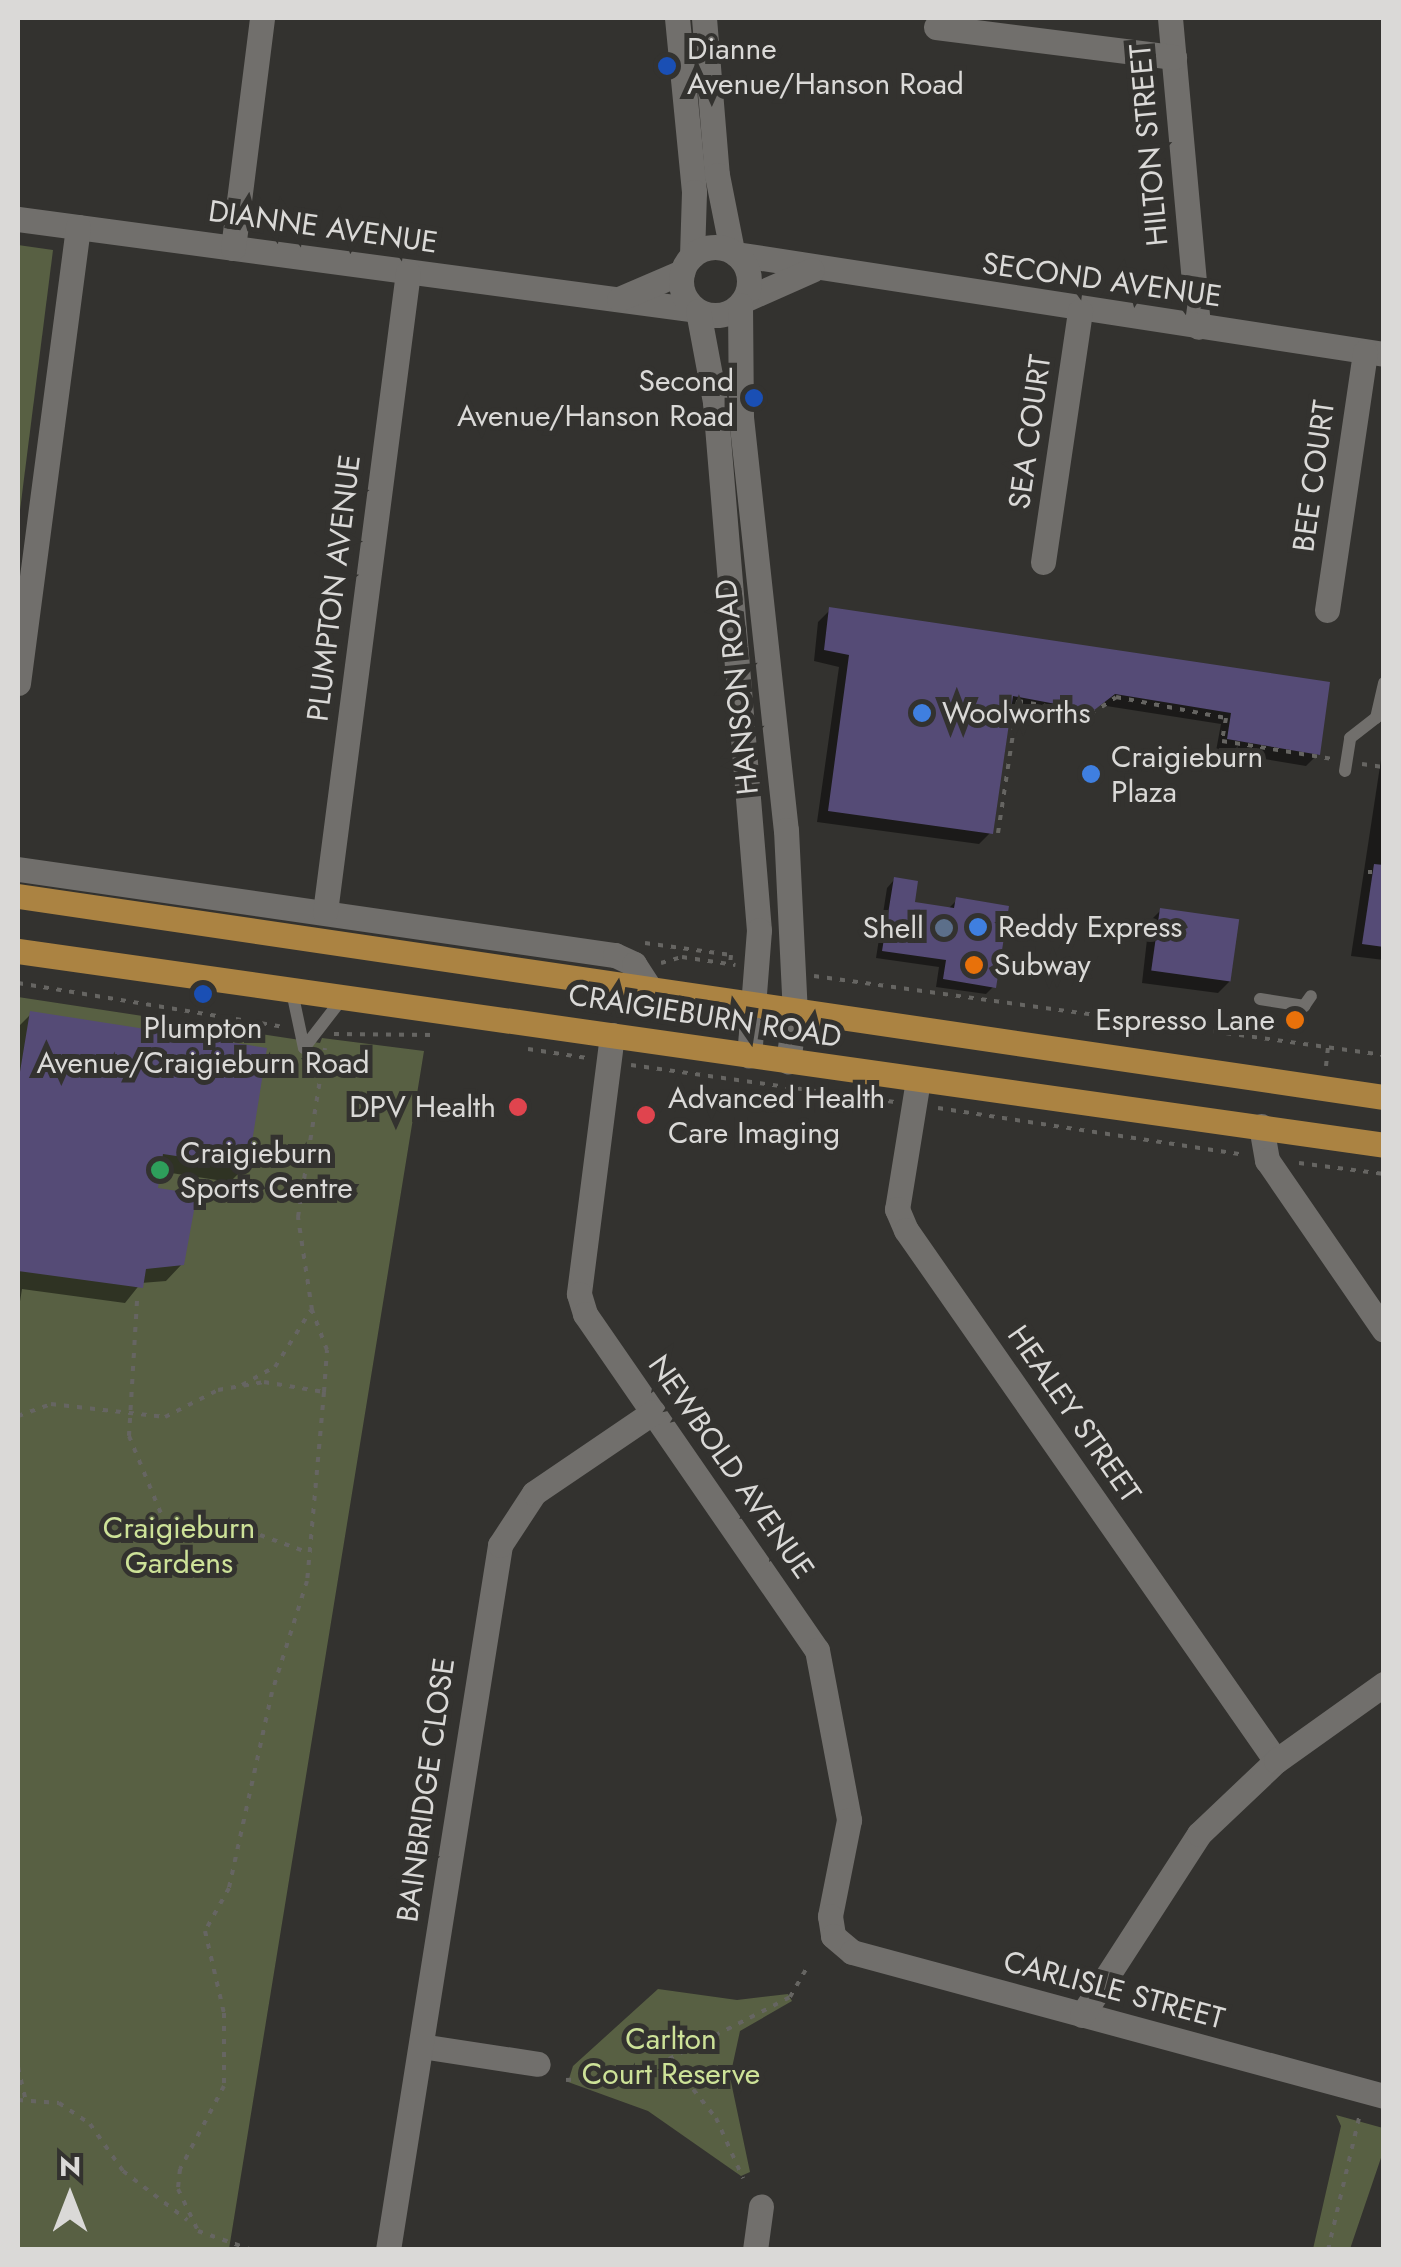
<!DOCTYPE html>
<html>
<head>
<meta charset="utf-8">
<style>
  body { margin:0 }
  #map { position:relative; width:1401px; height:2267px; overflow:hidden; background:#33322f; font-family:Jost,sans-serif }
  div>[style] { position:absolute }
  .green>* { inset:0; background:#586043 }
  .shadow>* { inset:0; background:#0007 }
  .building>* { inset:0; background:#554b76; transform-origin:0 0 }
  .path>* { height:4px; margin-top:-2px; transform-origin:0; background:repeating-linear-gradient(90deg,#666562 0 5px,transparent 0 13px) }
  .service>* { height:12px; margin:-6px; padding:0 6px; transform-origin:6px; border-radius:6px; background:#716f6c }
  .minor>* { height:25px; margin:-12.5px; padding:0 12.5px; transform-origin:12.5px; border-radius:12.5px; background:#716f6c }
  .tertiary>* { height:25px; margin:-12.5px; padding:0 12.5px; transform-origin:12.5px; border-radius:12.5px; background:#716f6c }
  .tertiary>.ring { margin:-12.5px; padding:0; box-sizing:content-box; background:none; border:25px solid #716f6c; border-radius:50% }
  .primary>* { height:25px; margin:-12.5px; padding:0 12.5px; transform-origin:12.5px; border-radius:12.5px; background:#ab8342 }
  .dots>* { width:28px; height:28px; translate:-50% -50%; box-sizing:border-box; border:5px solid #33322f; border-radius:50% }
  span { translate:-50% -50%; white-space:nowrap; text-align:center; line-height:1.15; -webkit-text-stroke:10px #33322f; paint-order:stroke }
  .poi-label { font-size:30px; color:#dad9d7 }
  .left { translate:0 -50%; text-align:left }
  .right { translate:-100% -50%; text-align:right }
  .street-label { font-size:30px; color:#dad9d7 }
  .park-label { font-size:30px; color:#cde298 }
  .frame { position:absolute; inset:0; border:20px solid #dad9d7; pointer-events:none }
  .north { position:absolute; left:20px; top:2147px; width:100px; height:100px; -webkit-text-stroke:8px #33322f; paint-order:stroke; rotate:0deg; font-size:28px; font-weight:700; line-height:40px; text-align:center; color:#dad9d7 }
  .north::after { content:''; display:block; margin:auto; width:35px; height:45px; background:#dad9d7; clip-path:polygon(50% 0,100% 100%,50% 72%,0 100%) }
</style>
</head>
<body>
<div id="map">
  <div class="green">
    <i style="clip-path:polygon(18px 245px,53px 250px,18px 526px)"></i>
    <i style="clip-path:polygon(18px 997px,320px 1043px,322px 1038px,424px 1051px,229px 2249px,18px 2250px)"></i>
    <i style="clip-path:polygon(658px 1989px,737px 2000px,788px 1994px,792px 2001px,740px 2031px,730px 2077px,750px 2172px,741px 2176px,648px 2111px,568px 2082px,573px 2066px)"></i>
    <i style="clip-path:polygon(1336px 2115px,1383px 2128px,1383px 2152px,1350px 2249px,1313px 2249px,1341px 2126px)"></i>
  </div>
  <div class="shadow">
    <i style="clip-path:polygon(830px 610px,1328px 684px,1318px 754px,1306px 766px,1216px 751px,1221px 724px,1100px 705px,1079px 722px,1009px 709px,991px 832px,979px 844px,817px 822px,839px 667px,814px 661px,818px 622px)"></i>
    <i style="clip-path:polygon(1384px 740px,1384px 960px,1351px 956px)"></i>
    <i style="clip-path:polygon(894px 880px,912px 904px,949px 908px,957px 900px,994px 986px,986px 994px,936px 987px,939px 967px,876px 958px,887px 888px)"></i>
    <i style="clip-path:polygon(1161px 910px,1230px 981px,1218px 993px,1142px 983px,1149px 922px)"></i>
    <i style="clip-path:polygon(31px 1014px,246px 1166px,230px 1182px,158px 1171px,155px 1191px,182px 1264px,166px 1281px,141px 1283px,125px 1303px,22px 1289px,18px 1314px,18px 1027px)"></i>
  </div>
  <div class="building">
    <i style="clip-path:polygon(829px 607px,1330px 682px,1320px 755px,1227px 739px,1231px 713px,1115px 694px,1093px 711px,1013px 696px,993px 834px,828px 811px,849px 655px,824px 650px)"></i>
    <i style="clip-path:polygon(1374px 864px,1384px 865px,1384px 947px,1362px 944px)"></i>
    <i style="clip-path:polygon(894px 877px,918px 881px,915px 902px,954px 908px,956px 897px,1009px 906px,996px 988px,943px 979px,946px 960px,882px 951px)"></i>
    <i style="left:1160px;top:908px;width:80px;height:63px;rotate:8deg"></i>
    <i style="clip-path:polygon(30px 1011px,267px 1048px,248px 1167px,163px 1154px,158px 1188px,197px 1194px,184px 1265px,146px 1269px,143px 1288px,18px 1271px,18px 1084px)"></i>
  </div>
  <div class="path">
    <i style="left:1362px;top:764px;width:21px;rotate:8deg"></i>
    <i style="left:998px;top:833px;width:134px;rotate:-81.4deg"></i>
    <i style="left:1018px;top:701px;width:74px;rotate:10.1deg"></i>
    <i style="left:1091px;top:714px;width:30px;rotate:-34deg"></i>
    <i style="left:1116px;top:697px;width:112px;rotate:10.8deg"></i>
    <i style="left:1226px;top:718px;width:23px;rotate:100deg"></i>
    <i style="left:1222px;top:741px;width:112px;rotate:9.2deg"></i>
    <i style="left:1368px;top:872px;width:4px"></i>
    <i style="left:645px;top:943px;width:87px;rotate:7.9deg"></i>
    <i style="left:731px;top:955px;width:9px;rotate:96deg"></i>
    <i style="left:661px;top:963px;width:22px;rotate:-16deg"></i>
    <i style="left:682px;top:957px;width:54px;rotate:8.6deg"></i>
    <i style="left:814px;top:976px;width:575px;rotate:7.89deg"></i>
    <i style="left:18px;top:983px;width:271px;rotate:9.4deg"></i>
    <i style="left:334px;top:1034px;width:100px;rotate:0.6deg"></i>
    <i style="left:528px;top:1049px;width:60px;rotate:8.7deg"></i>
    <i style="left:631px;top:1065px;width:266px;rotate:8deg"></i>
    <i style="left:1326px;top:1066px;width:20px;rotate:-84deg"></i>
    <i style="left:938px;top:1108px;width:311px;rotate:8.7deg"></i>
    <i style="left:1299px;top:1163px;width:86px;rotate:7.4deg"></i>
    <i style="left:137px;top:1301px;width:135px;rotate:93.4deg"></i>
    <i style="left:129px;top:1436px;width:100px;rotate:67.6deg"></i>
    <i style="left:167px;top:1528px;width:20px;rotate:24deg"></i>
    <i style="left:185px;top:1536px;width:75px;rotate:-0.8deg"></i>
    <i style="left:260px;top:1535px;width:50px;rotate:19.9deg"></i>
    <i style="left:242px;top:1385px;width:38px;rotate:-29deg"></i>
    <i style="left:275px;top:1367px;width:67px;rotate:-57.7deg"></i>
    <i style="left:324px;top:1392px;width:42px;rotate:-85.9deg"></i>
    <i style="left:327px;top:1350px;width:43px;rotate:-110.6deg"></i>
    <i style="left:312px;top:1310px;width:94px;rotate:-98.6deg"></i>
    <i style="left:298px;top:1217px;width:171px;rotate:-80.9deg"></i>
    <i style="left:18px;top:1416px;width:35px;rotate:-20deg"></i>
    <i style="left:51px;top:1404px;width:115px;rotate:6.5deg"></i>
    <i style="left:165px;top:1417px;width:59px;rotate:-27deg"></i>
    <i style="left:218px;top:1390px;width:47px;rotate:-9.9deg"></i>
    <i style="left:264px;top:1382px;width:61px;rotate:9.5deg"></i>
    <i style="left:324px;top:1392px;width:190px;rotate:95.1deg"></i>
    <i style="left:307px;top:1581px;width:116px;rotate:107.5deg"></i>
    <i style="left:272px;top:1692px;width:201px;rotate:102.4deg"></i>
    <i style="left:229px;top:1888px;width:49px;rotate:119.2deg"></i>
    <i style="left:205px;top:1931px;width:84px;rotate:77deg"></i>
    <i style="left:224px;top:2013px;width:73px;rotate:90deg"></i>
    <i style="left:224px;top:2086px;width:94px;rotate:117.9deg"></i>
    <i style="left:180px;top:2169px;width:20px;rotate:96deg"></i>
    <i style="left:178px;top:2189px;width:47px;rotate:64.5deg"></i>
    <i style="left:198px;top:2231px;width:57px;rotate:19.4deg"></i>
    <i style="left:669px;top:2059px;width:75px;rotate:51.5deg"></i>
    <i style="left:716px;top:2118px;width:66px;rotate:65.8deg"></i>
    <i style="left:18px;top:2067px;width:35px;rotate:77deg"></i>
    <i style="left:566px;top:2080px;width:57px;rotate:-3deg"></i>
    <i style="left:623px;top:2077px;width:49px;rotate:-21.4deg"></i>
    <i style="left:669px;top:2059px;width:136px;rotate:-27.1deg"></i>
    <i style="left:790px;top:1997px;width:32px;rotate:-60deg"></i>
    <i style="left:18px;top:2100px;width:41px;rotate:4.2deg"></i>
    <i style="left:59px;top:2103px;width:37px;rotate:34deg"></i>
    <i style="left:90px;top:2124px;width:57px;rotate:54.9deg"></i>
    <i style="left:123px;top:2171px;width:81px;rotate:37.4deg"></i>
    <i style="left:1328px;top:2250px;width:136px;rotate:-76.8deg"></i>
  </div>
  <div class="service">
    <i style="left:1345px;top:771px;width:33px;rotate:-81deg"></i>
    <i style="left:1350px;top:738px;width:33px;rotate:-38deg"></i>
    <i style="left:1376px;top:718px;width:36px;rotate:-77deg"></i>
    <i style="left:291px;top:987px;width:62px;rotate:78deg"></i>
    <i style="left:1260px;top:999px;width:45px;rotate:9deg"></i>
    <i style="left:1304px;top:1006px;width:12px;rotate:-55deg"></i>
    <i style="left:304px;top:1048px;width:67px;rotate:-52.3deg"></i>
  </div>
  <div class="minor">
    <i style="left:1170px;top:18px;width:310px;rotate:84.8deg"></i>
    <i style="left:936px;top:27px;width:240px;rotate:7.2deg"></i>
    <i style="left:18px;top:219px;width:684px;rotate:7.64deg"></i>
    <i style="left:233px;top:248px;width:232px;rotate:-82.8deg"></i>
    <i style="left:736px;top:254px;width:656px;rotate:8.77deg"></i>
    <i style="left:619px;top:299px;width:69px;rotate:-23.2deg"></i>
    <i style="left:744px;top:300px;width:74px;rotate:-23.8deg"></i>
    <i style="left:1043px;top:562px;width:254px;rotate:-81.6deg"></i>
    <i style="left:1327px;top:610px;width:261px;rotate:-81.6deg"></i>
    <i style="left:18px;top:683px;width:460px;rotate:-82.5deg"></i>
    <i style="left:18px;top:869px;width:603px;rotate:8.2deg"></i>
    <i style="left:615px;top:955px;width:21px;rotate:25deg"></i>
    <i style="left:634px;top:964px;width:31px;rotate:57deg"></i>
    <i style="left:325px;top:912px;width:645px;rotate:-82.61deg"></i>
    <i style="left:612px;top:1035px;width:261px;rotate:97.3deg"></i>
    <i style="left:579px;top:1294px;width:21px;rotate:73deg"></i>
    <i style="left:585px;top:1314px;width:408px;rotate:55.4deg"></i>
    <i style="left:817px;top:1650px;width:173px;rotate:79.3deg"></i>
    <i style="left:849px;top:1820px;width:98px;rotate:101.2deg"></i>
    <i style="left:830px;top:1916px;width:20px;rotate:81deg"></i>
    <i style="left:833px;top:1936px;width:25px;rotate:40deg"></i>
    <i style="left:852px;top:1952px;width:551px;rotate:15.15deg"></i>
    <i style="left:918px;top:1080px;width:131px;rotate:99.2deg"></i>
    <i style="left:897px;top:1209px;width:23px;rotate:67deg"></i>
    <i style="left:906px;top:1230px;width:647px;rotate:55.13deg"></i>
    <i style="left:1261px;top:1126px;width:35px;rotate:80deg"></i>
    <i style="left:1267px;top:1160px;width:206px;rotate:55.5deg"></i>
    <i style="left:1082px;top:2015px;width:216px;rotate:-57.1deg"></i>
    <i style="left:1199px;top:1834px;width:106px;rotate:-43.5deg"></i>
    <i style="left:1276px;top:1761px;width:133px;rotate:-35.5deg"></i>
    <i style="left:421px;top:2046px;width:118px;rotate:8.7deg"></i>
    <i style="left:388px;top:2250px;width:714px;rotate:-80.97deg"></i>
    <i style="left:500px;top:1545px;width:62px;rotate:-56.8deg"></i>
    <i style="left:534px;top:1493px;width:144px;rotate:-34.2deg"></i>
    <i style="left:755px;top:2250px;width:44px;rotate:-82.2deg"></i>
  </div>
  <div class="tertiary">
    <i style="left:677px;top:18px;width:175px;rotate:84.4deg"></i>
    <i style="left:694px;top:192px;width:64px;rotate:91.8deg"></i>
    <i style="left:704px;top:18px;width:158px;rotate:85.3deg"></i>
    <i style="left:717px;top:175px;width:77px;rotate:78.8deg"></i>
    <i class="ring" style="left:681px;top:247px;width:43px;height:43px"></i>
    <i style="left:740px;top:305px;width:112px;rotate:89.5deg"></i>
    <i style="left:741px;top:417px;width:415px;rotate:83.8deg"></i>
    <i style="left:786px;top:830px;width:181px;rotate:87.2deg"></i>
    <i style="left:795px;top:1011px;width:51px;rotate:97.8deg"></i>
    <i style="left:698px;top:311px;width:93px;rotate:79.4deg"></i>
    <i style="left:715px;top:402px;width:530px;rotate:85.24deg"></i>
    <i style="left:759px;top:930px;width:126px;rotate:94.5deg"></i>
  </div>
  <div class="primary">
    <i style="left:18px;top:896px;width:1381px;rotate:8.37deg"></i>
    <i style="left:18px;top:951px;width:1380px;rotate:8.08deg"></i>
  </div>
  <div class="dots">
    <i style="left:667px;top:66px;background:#1a4fb4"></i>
    <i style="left:754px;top:398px;background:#1a4fb4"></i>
    <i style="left:922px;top:713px;background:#3f7fe0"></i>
    <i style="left:1091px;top:774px;background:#3f7fe0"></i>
    <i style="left:978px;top:927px;background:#3f7fe0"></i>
    <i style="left:944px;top:928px;background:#5c6f8a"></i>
    <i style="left:974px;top:965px;background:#e8710a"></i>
    <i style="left:203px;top:994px;background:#1a4fb4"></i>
    <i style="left:1295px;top:1020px;background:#e8710a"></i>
    <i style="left:518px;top:1107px;background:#e0444e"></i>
    <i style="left:646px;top:1115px;background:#e0444e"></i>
    <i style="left:160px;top:1170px;background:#2e9e5b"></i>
  </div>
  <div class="poi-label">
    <span class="left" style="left:687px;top:66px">Dianne<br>Avenue/Hanson Road</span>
    <span class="right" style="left:734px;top:398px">Second<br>Avenue/Hanson Road</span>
    <span class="left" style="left:942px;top:713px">Woolworths</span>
    <span class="left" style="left:1111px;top:774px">Craigieburn<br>Plaza</span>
    <span class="left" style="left:998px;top:927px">Reddy Express</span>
    <span class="right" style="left:924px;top:928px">Shell</span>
    <span class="left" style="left:994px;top:965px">Subway</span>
    <span class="right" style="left:1275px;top:1020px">Espresso Lane</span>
    <span style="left:203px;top:1045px">Plumpton<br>Avenue/Craigieburn Road</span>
    <span class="left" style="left:668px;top:1115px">Advanced Health<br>Care Imaging</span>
    <span class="right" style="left:496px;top:1107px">DPV Health</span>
    <span class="left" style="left:180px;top:1170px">Craigieburn<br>Sports Centre</span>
  </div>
  <div class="street-label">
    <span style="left:1149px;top:145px;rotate:-95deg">HILTON STREET</span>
    <span style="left:323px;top:227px;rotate:8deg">DIANNE AVENUE</span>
    <span style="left:1102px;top:280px;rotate:8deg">SECOND AVENUE</span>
    <span style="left:1030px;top:432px;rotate:-82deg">SEA COURT</span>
    <span style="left:1314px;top:476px;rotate:-82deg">BEE COURT</span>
    <span style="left:334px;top:588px;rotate:-83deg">PLUMPTON AVENUE</span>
    <span style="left:737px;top:687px;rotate:-96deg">HANSON ROAD</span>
    <span style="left:705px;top:1016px;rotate:9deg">CRAIGIEBURN ROAD</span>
    <span style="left:1074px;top:1414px;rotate:55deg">HEALEY STREET</span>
    <span style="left:731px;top:1467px;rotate:55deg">NEWBOLD AVENUE</span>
    <span style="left:426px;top:1790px;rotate:-82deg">BAINBRIDGE CLOSE</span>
    <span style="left:1114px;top:1990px;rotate:15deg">CARLISLE STREET</span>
  </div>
  <div class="park-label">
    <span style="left:179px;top:1545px">Craigieburn<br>Gardens</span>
    <span style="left:671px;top:2056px">Carlton<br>Court Reserve</span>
  </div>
  <div class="frame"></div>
  <div class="north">N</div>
</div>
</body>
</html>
